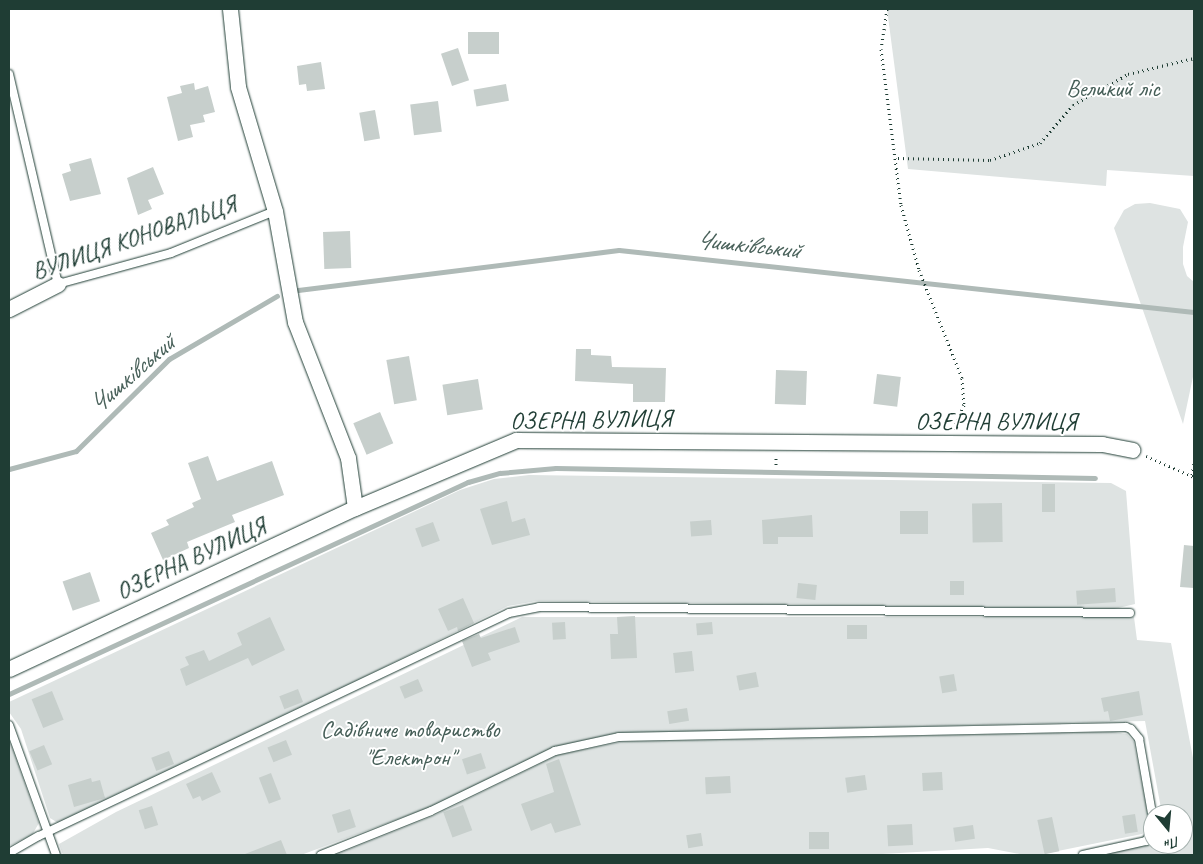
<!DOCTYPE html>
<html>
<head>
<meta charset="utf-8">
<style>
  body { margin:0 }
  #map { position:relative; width:1203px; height:864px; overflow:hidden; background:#fff; font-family:Caveat,sans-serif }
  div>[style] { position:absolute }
  .green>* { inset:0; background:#dee3e2 }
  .stream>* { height:5px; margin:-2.5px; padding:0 2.5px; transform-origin:2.5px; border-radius:2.5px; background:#afbab7 }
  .building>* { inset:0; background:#c7cfcc; transform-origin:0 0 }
  .path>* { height:3px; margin-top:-1.5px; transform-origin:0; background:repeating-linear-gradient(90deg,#1f3d34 0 1px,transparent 0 5px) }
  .roads { filter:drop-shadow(0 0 1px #1f3d34) drop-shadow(0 0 1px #1f3d34) }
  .service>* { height:8px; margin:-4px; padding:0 4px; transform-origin:4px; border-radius:4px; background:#fff }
  .minor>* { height:15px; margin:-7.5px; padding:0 7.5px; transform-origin:7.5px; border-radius:7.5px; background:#fff }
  span { translate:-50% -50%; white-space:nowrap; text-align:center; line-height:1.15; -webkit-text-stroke:4px #fff; paint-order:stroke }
  .park-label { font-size:24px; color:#455e57 }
  .street-label { font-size:24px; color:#1f3d34 }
  .water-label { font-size:25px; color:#4a625b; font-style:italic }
  .frame { position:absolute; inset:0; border:10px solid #1f3d34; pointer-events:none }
  .north { position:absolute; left:1143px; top:804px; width:50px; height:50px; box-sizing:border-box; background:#fff; border:1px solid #a5b1ae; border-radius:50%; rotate:163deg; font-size:14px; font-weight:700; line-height:20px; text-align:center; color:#1f3d34 }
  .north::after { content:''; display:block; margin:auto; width:18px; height:22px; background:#1f3d34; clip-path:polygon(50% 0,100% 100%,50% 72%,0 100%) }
</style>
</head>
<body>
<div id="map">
  <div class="green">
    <i style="clip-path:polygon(887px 9px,1194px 9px,1194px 176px,1107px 170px,1106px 186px,908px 169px)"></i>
    <i style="clip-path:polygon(1150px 203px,1180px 209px,1188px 222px,1183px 247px,1183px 264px,1187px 276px,1194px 282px,1194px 372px,1183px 424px,1114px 228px,1124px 210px,1135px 204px)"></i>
    <i style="clip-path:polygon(529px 475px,1111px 483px,1126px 491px,1135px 604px,1114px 609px,537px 601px,508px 606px,119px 798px,58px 823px,50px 818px,21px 729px,9px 712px,9px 702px,460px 490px,494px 479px)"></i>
    <i style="clip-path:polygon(522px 617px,1134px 617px,1137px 640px,1171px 643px,1193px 758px,1194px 715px,1194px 855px,1098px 855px,1153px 840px,1153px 844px,1168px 847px,1183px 844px,1183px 814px,1162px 814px,1145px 721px,617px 733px,554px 747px,433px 806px,301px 855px,63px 855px,59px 844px,116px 812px)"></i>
    <i style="clip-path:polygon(1113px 732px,1127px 734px,1134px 742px,1150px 827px,1142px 834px,1043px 854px,1025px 855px,988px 848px,864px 855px,335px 855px,433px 816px,558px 755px,621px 742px)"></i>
    <i style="clip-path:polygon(9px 739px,39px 823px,32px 835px,9px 846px)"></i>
  </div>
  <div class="stream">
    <i style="left:298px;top:290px;width:323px;rotate:-7.1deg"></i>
    <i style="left:619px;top:250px;width:578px;rotate:6.15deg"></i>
    <i style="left:9px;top:469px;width:69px;rotate:-15deg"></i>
    <i style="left:76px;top:451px;width:131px;rotate:-44.7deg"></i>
    <i style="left:169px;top:359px;width:125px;rotate:-30.3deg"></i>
    <i style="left:9px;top:694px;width:506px;rotate:-24.79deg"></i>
    <i style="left:468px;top:482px;width:33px;rotate:-16deg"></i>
    <i style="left:500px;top:473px;width:56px;rotate:-5.1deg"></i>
    <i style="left:556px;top:468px;width:539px;rotate:1.06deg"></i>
  </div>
  <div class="building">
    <i style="left:468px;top:32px;width:31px;height:22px"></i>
    <i style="left:458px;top:48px;width:34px;height:18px;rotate:71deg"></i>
    <i style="clip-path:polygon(321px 62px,325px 89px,307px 91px,306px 84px,299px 85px,297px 66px)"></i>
    <i style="clip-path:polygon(194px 83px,195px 90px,208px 86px,215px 112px,203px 115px,205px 122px,190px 125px,193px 137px,178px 141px,167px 97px,182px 93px,180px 86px)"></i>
    <i style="left:506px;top:84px;width:17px;height:33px;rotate:80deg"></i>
    <i style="left:438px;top:101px;width:31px;height:28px;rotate:83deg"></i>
    <i style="left:375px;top:110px;width:29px;height:16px;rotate:80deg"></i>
    <i style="clip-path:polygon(91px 158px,101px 194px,70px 201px,62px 174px,71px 171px,69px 164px)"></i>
    <i style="clip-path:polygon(153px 167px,164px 194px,148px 200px,152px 209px,138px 215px,127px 178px)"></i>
    <i style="left:350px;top:231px;width:37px;height:27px;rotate:88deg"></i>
    <i style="clip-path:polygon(576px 349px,591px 349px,591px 355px,611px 356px,612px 367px,666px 368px,665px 402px,633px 402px,633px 384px,575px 381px)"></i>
    <i style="left:409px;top:356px;width:45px;height:23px;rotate:80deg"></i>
    <i style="left:776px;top:370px;width:31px;height:34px;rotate:2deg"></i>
    <i style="left:877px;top:374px;width:24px;height:30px;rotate:7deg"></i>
    <i style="left:478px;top:379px;width:31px;height:36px;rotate:81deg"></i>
    <i style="left:380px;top:412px;width:34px;height:29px;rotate:67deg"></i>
    <i style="clip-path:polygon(208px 456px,217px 481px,272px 461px,284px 495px,232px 515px,235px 522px,187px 542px,189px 548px,163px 560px,151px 533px,169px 525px,166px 520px,194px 507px,192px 503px,201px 499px,188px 463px)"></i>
    <i style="left:1042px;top:484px;width:13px;height:28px"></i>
    <i style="clip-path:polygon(507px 501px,512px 522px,525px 518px,530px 535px,492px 545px,480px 509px)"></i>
    <i style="left:1002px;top:503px;width:39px;height:30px;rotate:89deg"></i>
    <i style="left:900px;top:511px;width:28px;height:23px"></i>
    <i style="clip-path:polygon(812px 515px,813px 537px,778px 537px,778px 544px,763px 544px,762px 520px)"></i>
    <i style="left:711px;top:520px;width:15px;height:21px;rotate:86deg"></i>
    <i style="left:433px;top:522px;width:20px;height:19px;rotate:70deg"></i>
    <i style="clip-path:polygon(1184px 545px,1194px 546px,1194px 588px,1180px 587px)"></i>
    <i style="left:90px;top:572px;width:31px;height:29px;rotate:71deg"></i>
    <i style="left:964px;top:581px;width:14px;height:14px;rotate:90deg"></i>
    <i style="left:798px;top:583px;width:19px;height:15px;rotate:6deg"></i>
    <i style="left:1115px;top:588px;width:14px;height:39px;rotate:86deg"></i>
    <i style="clip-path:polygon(463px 598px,474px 623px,458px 631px,457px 627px,448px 631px,438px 609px)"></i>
    <i style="clip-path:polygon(635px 616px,637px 658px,611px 659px,610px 634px,618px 634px,617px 617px)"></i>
    <i style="clip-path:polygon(270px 617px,285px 650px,252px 666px,248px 658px,186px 686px,180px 669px,189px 665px,185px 657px,204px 650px,209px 661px,242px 645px,237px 633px)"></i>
    <i style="left:565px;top:622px;width:17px;height:13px;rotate:87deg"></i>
    <i style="left:712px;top:622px;width:12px;height:16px;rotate:85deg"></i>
    <i style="left:867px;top:625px;width:14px;height:20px;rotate:90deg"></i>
    <i style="clip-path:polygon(515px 627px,520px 642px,488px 653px,491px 660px,472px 667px,462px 641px,479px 634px,481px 638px)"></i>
    <i style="left:692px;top:651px;width:20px;height:19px;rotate:84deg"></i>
    <i style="left:756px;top:672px;width:15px;height:20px;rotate:79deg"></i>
    <i style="left:954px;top:674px;width:17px;height:15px;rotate:80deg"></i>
    <i style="left:418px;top:679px;width:13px;height:20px;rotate:67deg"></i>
    <i style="left:298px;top:689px;width:14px;height:20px;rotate:69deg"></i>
    <i style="left:52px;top:691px;width:31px;height:22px;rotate:68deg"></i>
    <i style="clip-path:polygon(1139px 691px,1143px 715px,1110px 721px,1108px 711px,1104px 712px,1101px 698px)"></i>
    <i style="left:687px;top:708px;width:13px;height:20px;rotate:81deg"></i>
    <i style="left:286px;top:740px;width:16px;height:20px;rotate:68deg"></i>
    <i style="left:44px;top:745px;width:21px;height:16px;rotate:67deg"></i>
    <i style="left:169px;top:751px;width:14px;height:19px;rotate:69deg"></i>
    <i style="left:481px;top:753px;width:16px;height:20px;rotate:72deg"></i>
    <i style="clip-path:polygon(559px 759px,581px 825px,555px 833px,551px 823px,531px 831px,521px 804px,554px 792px,546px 764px)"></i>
    <i style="clip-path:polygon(212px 772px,221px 792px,202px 801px,200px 796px,193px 799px,186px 784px)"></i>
    <i style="left:942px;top:772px;width:18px;height:20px;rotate:87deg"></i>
    <i style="left:271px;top:773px;width:28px;height:13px;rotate:69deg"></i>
    <i style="left:865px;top:775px;width:15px;height:20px;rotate:82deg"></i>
    <i style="left:730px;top:776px;width:17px;height:25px;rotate:87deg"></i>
    <i style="clip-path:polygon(91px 778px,92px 782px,100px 780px,105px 798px,74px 807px,68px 785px)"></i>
    <i style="left:463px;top:805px;width:27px;height:21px;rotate:70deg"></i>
    <i style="left:152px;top:806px;width:20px;height:14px;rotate:72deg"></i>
    <i style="left:350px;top:809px;width:19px;height:19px;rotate:72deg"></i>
    <i style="left:1135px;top:814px;width:18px;height:13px;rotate:81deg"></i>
    <i style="left:1052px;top:817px;width:35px;height:15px;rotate:78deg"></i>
    <i style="left:912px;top:824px;width:21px;height:25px;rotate:87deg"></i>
    <i style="left:973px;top:825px;width:14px;height:20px;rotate:82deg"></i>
    <i style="left:809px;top:832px;width:20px;height:17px"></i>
    <i style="left:701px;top:833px;width:13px;height:15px;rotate:81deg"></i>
    <i style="clip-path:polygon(281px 840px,287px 855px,245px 855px,245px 854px)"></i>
  </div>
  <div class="path">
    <i style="left:887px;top:9px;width:40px;rotate:98.5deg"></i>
    <i style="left:881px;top:49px;width:157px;rotate:82.7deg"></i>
    <i style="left:901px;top:205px;width:67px;rotate:74.5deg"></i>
    <i style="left:919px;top:270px;width:116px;rotate:68.3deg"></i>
    <i style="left:962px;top:378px;width:27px;rotate:86deg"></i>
    <i style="left:964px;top:405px;width:26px;rotate:113deg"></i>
    <i style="left:898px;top:158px;width:92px;rotate:1.2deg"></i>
    <i style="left:990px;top:160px;width:53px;rotate:-18.8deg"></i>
    <i style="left:1040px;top:143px;width:50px;rotate:-49deg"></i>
    <i style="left:1073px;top:105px;width:63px;rotate:-29.4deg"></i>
    <i style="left:1128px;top:74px;width:68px;rotate:-13.6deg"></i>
    <i style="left:1146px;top:456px;width:52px;rotate:23.6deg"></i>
    <i style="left:776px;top:465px;width:8px;rotate:-90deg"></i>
    <i style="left:1192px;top:475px;width:13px;rotate:-81deg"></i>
  </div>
  <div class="roads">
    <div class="service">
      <i style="left:9px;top:74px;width:216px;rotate:76.9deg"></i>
      <i style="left:58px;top:284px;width:117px;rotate:-15.3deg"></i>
      <i style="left:171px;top:253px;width:112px;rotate:-22deg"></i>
      <i style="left:9px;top:725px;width:138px;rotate:70.1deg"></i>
      <i style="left:9px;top:853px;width:34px;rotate:-30deg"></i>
      <i style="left:39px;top:836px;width:520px;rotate:-25.38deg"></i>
      <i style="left:509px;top:613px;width:31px;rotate:-11deg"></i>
      <i style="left:539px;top:607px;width:591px;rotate:0.58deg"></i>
      <i style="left:321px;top:855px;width:118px;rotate:-21.8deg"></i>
      <i style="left:431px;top:811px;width:138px;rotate:-25.8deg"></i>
      <i style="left:555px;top:751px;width:66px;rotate:-12.3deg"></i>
      <i style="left:619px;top:737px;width:507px;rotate:-1.13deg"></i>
      <i style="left:1126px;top:727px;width:5px;rotate:22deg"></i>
      <i style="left:1131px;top:729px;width:13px;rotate:51deg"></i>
      <i style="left:1139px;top:739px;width:81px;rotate:80.1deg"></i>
      <i style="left:1083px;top:855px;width:65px;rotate:-12.5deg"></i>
      <i style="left:1146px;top:841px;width:14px;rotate:-60deg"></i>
    </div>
    <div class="minor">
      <i style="left:230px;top:9px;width:78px;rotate:84.1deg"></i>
      <i style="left:238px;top:87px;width:129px;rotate:73.4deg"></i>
      <i style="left:275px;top:211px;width:113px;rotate:79.8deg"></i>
      <i style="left:295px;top:322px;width:146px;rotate:68.7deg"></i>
      <i style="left:348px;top:458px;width:50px;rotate:82deg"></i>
      <i style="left:9px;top:309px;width:55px;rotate:-27deg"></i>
      <i style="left:9px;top:669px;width:382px;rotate:-25deg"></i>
      <i style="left:355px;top:508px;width:175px;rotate:-22.9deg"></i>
      <i style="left:516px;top:440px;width:586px;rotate:0.39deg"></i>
      <i style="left:1102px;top:444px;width:31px;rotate:11deg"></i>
    </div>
  </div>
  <div class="park-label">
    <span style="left:1113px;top:89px">Великий ліс</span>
    <span style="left:410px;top:744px">Садівниче товариство<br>"Електрон"</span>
  </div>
  <div class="street-label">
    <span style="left:134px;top:238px;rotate:-19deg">ВУЛИЦЯ КОНОВАЛЬЦЯ</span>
    <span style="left:591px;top:420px;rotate:-1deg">ОЗЕРНА ВУЛИЦЯ</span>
    <span style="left:996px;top:422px">ОЗЕРНА ВУЛИЦЯ</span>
    <span style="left:191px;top:559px;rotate:-25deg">ОЗЕРНА ВУЛИЦЯ</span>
  </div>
  <div class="water-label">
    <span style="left:748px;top:245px;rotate:6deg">Чишківський</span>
    <span style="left:132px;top:374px;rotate:-41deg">Чишківський</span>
  </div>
  <div class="frame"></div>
  <div class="north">Пн</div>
</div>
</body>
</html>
